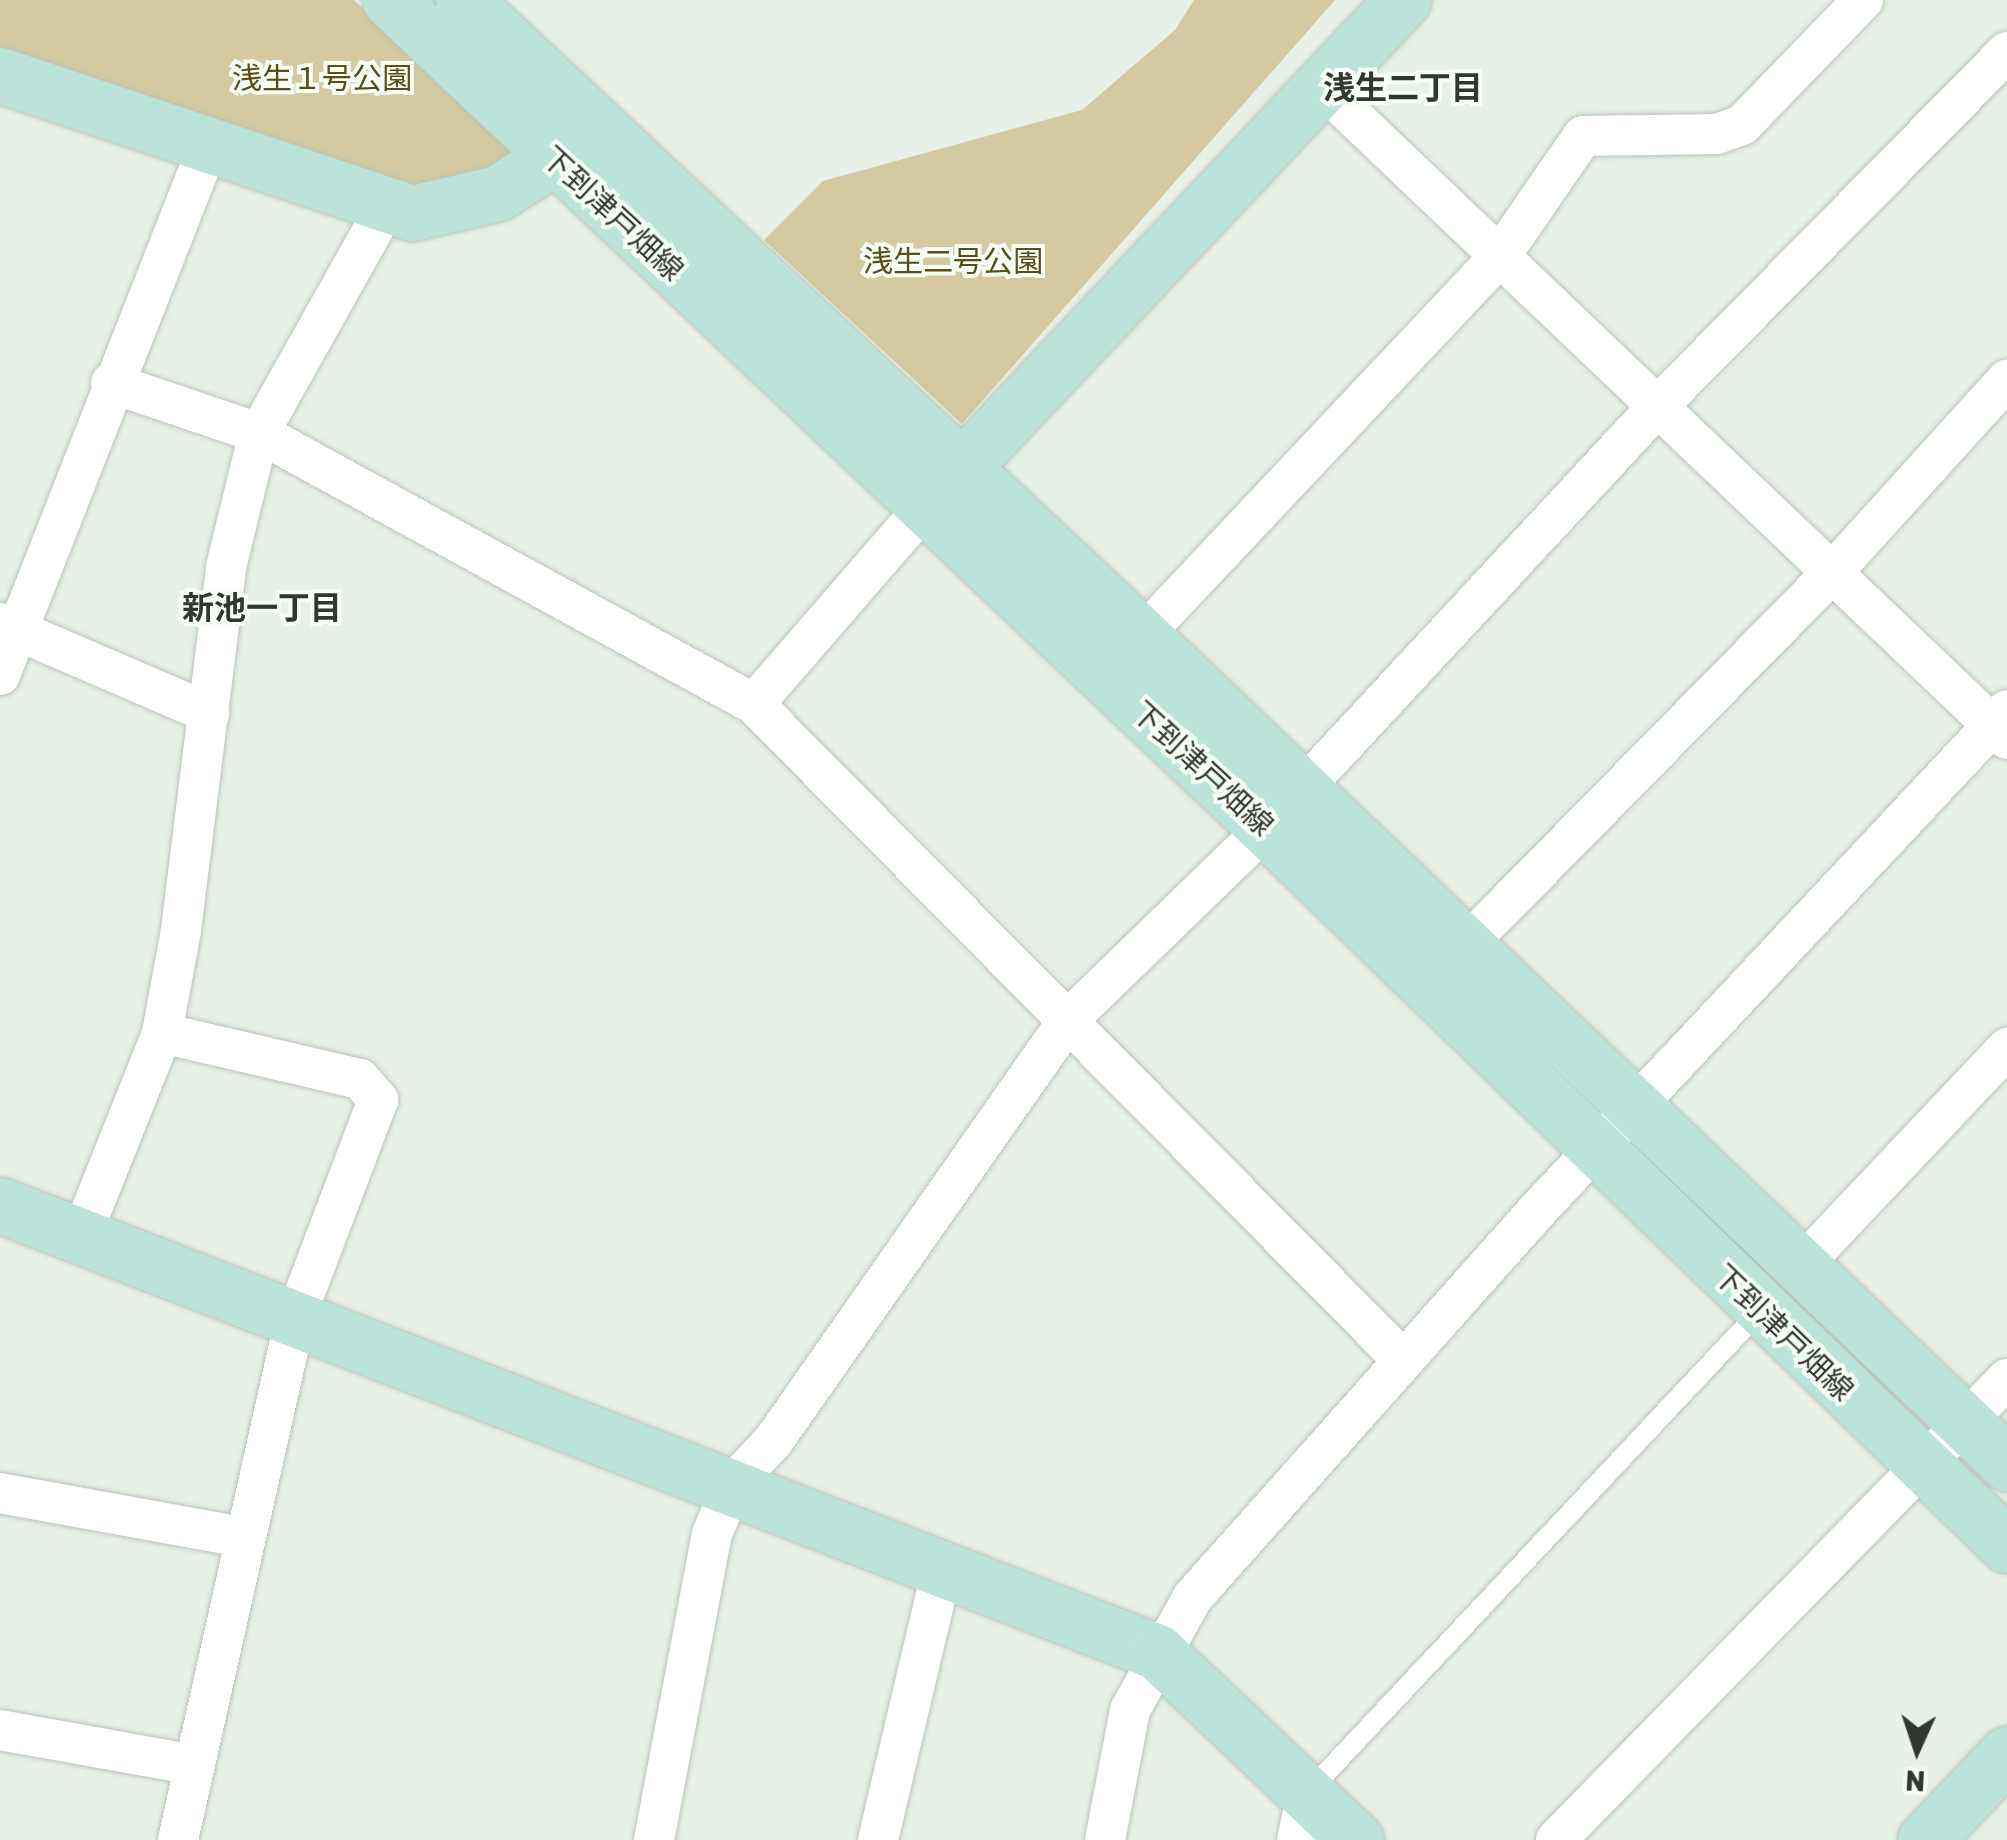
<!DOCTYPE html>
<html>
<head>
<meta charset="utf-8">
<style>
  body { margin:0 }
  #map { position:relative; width:2007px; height:1840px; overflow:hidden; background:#e7f1e7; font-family:Rubik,"Noto Sans JP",sans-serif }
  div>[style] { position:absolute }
  .green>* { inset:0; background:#d4c9a0 }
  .roads { filter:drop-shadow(0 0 2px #bac3b9) drop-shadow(0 0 2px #bac3b9) }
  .lane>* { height:20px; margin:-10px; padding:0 10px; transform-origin:10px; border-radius:10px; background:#fff }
  .street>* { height:40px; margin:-20px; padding:0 20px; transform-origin:20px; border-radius:20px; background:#fff }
  .secondary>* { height:55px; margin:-27.5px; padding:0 27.5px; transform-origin:27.5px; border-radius:27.5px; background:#bbe3d9 }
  span { translate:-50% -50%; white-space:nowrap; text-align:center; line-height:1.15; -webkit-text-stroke:8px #f4fef4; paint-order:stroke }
  .park-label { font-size:30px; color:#5b4d17 }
  .street-label { font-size:30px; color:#333733 }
  .neighbourhood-label { font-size:32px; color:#333733; font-weight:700 }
  .north { position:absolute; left:1867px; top:1700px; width:100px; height:100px; -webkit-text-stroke:8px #f4fef4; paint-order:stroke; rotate:183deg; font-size:28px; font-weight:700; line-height:40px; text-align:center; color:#333733 }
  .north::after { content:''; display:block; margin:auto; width:35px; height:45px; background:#333733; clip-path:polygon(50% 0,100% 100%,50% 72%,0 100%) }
</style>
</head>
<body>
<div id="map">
  <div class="green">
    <i style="clip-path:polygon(0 0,354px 0,517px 157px,487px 177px,411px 192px,0 53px)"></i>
    <i style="clip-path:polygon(1194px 0,1335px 0,962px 424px,764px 240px,823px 181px,1082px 110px,1175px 30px)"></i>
  </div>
  <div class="roads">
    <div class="lane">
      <i style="left:1309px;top:1791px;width:659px;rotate:-46.78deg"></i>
    </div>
    <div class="street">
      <i style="left:1321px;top:86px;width:947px;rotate:43.59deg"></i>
      <i style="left:111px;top:383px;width:156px;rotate:18.7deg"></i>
      <i style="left:259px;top:433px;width:564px;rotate:28.7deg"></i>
      <i style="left:754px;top:704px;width:923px;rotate:45.31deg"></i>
      <i style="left:0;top:623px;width:228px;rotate:23.3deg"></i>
      <i style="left:1142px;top:636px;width:522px;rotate:-46.71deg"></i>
      <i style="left:1500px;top:256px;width:146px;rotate:-55.3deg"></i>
      <i style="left:1583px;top:136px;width:134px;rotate:-0.9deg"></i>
      <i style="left:1717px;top:134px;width:27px;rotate:-20deg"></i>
      <i style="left:1742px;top:125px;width:174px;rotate:-45.9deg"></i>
      <i style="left:0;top:675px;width:565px;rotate:-68.52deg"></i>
      <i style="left:754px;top:704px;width:259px;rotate:-49.1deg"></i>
      <i style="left:1467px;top:944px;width:516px;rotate:-45.47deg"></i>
      <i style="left:1829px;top:576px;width:265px;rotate:-47.8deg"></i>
      <i style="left:162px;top:1033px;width:203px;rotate:13.1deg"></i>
      <i style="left:360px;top:1079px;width:28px;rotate:49deg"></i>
      <i style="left:378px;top:1100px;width:234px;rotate:110.8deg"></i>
      <i style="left:295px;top:1319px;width:534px;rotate:102.66deg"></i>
      <i style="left:81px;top:1236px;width:219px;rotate:-68.2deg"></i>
      <i style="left:162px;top:1033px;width:105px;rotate:-79.5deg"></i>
      <i style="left:181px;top:930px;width:366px;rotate:-82.9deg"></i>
      <i style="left:226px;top:567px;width:138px;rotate:-76.2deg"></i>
      <i style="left:259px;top:433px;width:261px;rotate:-60.7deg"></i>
      <i style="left:1802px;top:1265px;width:299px;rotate:-46.6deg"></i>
      <i style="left:0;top:1493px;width:247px;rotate:10.3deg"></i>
      <i style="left:0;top:1730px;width:197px;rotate:10.2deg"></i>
      <i style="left:654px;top:1840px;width:311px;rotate:-79.3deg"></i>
      <i style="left:712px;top:1534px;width:54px;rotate:-67.2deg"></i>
      <i style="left:733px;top:1484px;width:60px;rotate:-47deg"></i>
      <i style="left:774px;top:1440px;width:514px;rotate:-54.98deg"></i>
      <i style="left:1069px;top:1019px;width:274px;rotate:-44.1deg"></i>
      <i style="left:1266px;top:828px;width:580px;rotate:-47.1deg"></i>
      <i style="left:1661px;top:403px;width:493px;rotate:-45.4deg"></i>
      <i style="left:878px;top:1840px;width:284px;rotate:-76.7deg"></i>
      <i style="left:1105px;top:1840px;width:132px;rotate:-79.1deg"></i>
      <i style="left:1130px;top:1710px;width:129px;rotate:-60.9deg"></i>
      <i style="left:1193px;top:1597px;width:516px;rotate:-48.3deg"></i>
      <i style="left:1536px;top:1212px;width:688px;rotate:-46.82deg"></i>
      <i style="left:1297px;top:1840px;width:48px;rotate:-78deg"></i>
      <i style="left:1556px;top:1840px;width:645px;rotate:-45.63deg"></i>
    </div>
    <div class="secondary">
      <i style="left:390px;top:0;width:1205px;rotate:43.39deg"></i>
      <i style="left:1266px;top:828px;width:1031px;rotate:44.06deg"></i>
      <i style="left:463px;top:0;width:930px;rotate:43.13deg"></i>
      <i style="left:1142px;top:636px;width:1197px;rotate:43.71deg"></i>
      <i style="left:0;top:75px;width:434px;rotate:18.5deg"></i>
      <i style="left:412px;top:213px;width:88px;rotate:-13.1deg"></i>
      <i style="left:498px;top:193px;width:99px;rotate:-33deg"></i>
      <i style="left:935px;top:496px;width:682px;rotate:-46.66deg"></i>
      <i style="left:0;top:1205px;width:1240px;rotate:21.12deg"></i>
      <i style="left:1157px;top:1652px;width:274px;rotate:43.4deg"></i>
      <i style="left:1925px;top:1840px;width:119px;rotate:-46.4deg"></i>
    </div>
  </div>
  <div class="park-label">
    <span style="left:322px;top:79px">浅生１号公園</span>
    <span style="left:953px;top:262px">浅生二号公園</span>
  </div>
  <div class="street-label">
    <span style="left:612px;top:214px;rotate:43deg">下到津戸畑線</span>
    <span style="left:1202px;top:769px;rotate:43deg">下到津戸畑線</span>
    <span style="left:1783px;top:1333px;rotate:44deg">下到津戸畑線</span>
  </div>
  <div class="neighbourhood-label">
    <span style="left:1403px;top:88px">浅生二丁目</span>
    <span style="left:262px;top:608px">新池一丁目</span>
  </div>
  <div class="north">N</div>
</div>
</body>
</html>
